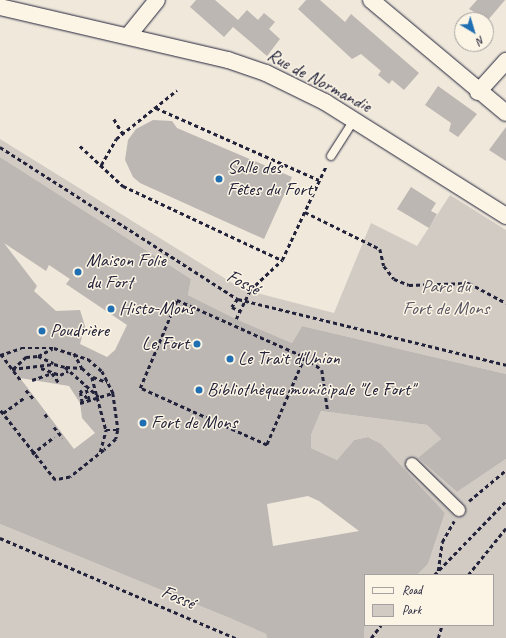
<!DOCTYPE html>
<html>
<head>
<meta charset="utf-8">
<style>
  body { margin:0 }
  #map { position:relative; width:506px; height:638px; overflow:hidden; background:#efe8db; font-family:Caveat,sans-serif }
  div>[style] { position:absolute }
  .green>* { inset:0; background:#d1cbc3 }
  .building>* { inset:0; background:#bcb7b3 }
  .path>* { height:2.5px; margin-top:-1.25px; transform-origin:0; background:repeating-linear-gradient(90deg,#22223b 0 4px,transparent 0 7px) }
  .roads { filter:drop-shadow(0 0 1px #22223b) drop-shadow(0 0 1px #22223b) }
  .service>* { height:8px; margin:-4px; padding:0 4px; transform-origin:4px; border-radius:4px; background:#fcf5e5 }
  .pedestrian>* { height:12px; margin:-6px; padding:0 6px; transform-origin:6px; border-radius:6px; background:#fcf5e5 }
  .minor>* { height:16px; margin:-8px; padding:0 8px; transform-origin:8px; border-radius:8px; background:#fcf5e5 }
  .path-bridge>* { height:2.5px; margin-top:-1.25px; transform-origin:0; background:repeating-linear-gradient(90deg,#22223b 0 4px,transparent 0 7px) }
  .dots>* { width:11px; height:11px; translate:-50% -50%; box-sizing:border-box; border:2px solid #fcf5e5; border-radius:50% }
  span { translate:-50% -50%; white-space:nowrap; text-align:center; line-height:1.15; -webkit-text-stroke:3px #fcf5e5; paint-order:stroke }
  .street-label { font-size:19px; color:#22223b }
  .poi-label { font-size:19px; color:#22223b }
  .left { translate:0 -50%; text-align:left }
  .right { translate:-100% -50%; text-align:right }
  .park-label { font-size:19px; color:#575564 }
  .legend { position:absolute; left:364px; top:574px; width:130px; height:52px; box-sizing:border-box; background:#fcf5e5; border:1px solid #a5a1a1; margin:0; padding:5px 7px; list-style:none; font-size:12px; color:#22223b }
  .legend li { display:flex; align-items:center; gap:8px; height:20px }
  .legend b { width:20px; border:1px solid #a5a1a1 }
  .north { position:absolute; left:454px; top:12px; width:40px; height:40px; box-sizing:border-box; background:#fcf5e5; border:1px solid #a5a1a1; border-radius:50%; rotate:142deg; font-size:11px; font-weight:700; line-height:16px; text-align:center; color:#22223b }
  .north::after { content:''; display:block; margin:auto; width:14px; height:18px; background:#1f6fb2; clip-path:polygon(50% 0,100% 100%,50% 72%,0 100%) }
</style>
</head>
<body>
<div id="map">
  <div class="green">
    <i style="clip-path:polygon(0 139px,242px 289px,334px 313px,371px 223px,417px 246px,450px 195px,506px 230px,506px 374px,302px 326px,292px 343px,236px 319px,188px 295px,191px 279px,0 157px)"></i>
    <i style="clip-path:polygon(321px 411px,427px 425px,441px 439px,419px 459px,457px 492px,506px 459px,506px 638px,361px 638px,365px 622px,493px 625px,493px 575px,417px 575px,428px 564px,445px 513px,374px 440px,368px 437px,354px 440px,337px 460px,311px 448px,311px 435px)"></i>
    <i style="clip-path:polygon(0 524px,232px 619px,266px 634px,267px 638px,0 638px)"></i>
  </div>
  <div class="building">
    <i style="clip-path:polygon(196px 0,215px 0,238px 20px,247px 10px,258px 20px,264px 13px,275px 22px,269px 29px,280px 39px,267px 56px,233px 27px,224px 37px,190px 7px)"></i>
    <i style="clip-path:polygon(306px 0,320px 0,345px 22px,351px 14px,419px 73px,404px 90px,392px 80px,389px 84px,378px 75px,381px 71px,361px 54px,352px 59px,298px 9px)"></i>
    <i style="clip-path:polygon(477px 0,505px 0,488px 20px,469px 9px)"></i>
    <i style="clip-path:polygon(438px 86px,477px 114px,458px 137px,449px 131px,451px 123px,425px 105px)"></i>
    <i style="clip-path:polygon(153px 120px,172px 121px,177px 128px,292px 177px,264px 239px,140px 183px,133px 177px,125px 160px,128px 140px,136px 129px)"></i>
    <i style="clip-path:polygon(506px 127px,506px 161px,489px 150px)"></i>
    <i style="clip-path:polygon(evenodd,0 157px,191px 279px,188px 295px,236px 319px,292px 343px,302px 326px,506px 374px,506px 459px,457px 492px,418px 458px,441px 439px,427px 425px,321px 411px,311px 435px,311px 448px,337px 460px,354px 440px,368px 437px,381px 444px,445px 513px,428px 564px,417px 575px,365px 575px,364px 638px,267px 638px,266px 634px,232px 619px,0 524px,0 157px,4px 243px,46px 271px,49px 265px,70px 279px,66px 284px,127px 325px,115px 350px,107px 357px,80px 344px,85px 326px,80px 310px,56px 311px,34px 291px,37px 286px,4px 243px,0 157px,20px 378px,69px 386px,80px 403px,82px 418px,95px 433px,74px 449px,20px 378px,0 157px,308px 496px,319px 501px,359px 531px,273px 546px,267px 504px,308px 496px)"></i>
    <i style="clip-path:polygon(411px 187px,436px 203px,431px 211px,437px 214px,429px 228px,397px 209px)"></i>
  </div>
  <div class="path">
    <i style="left:156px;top:108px;width:178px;rotate:23.8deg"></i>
    <i style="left:114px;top:119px;width:17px;rotate:59deg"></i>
    <i style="left:80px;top:146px;width:59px;rotate:42.9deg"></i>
    <i style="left:123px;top:186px;width:175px;rotate:25deg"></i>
    <i style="left:0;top:147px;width:282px;rotate:32.6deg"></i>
    <i style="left:238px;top:299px;width:276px;rotate:13.8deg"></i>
    <i style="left:101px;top:165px;width:30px;rotate:-60deg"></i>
    <i style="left:116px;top:139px;width:78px;rotate:-38.8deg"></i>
    <i style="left:305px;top:212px;width:84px;rotate:26.3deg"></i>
    <i style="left:380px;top:249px;width:17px;rotate:77deg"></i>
    <i style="left:384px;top:266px;width:16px;rotate:52deg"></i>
    <i style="left:394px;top:279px;width:16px;rotate:22deg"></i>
    <i style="left:409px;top:285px;width:60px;rotate:-1.9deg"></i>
    <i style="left:469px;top:283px;width:42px;rotate:28.4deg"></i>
    <i style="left:250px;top:290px;width:44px;rotate:-43.2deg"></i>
    <i style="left:282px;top:260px;width:104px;rotate:-64.9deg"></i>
    <i style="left:238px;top:299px;width:10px;rotate:127deg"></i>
    <i style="left:232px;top:307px;width:9px;rotate:27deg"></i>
    <i style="left:74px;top:353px;width:17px;rotate:62deg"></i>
    <i style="left:1px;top:354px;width:34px;rotate:53deg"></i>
    <i style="left:0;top:355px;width:22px;rotate:-18deg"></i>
    <i style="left:21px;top:348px;width:33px"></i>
    <i style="left:54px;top:348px;width:36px;rotate:18deg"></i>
    <i style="left:88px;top:359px;width:18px;rotate:41deg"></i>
    <i style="left:102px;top:371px;width:25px;rotate:63deg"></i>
    <i style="left:113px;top:393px;width:37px;rotate:82deg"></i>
    <i style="left:118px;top:430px;width:9px;rotate:103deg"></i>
    <i style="left:116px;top:439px;width:16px;rotate:137deg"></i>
    <i style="left:104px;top:450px;width:43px;rotate:141.5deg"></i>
    <i style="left:70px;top:477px;width:15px;rotate:169deg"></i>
    <i style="left:55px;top:480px;width:89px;rotate:-128.2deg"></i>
    <i style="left:38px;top:356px;width:16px;rotate:-27deg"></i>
    <i style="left:305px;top:357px;width:96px;rotate:113.4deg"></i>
    <i style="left:267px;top:445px;width:139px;rotate:-155.8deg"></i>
    <i style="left:140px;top:388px;width:95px;rotate:-67.2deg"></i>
    <i style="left:177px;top:300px;width:140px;rotate:24deg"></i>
    <i style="left:305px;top:357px;width:21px;rotate:37deg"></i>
    <i style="left:322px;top:370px;width:42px;rotate:81.9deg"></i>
    <i style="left:66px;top:367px;width:16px;rotate:4deg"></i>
    <i style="left:82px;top:368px;width:13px;rotate:42deg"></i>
    <i style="left:92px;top:377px;width:55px;rotate:75.2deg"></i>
    <i style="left:106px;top:430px;width:12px"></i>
    <i style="left:41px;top:368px;width:20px;rotate:20deg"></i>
    <i style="left:60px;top:375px;width:9px;rotate:-27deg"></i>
    <i style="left:12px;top:369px;width:42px;rotate:-6.8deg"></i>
    <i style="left:54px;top:364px;width:11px;rotate:15deg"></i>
    <i style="left:65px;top:367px;width:45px;rotate:41.4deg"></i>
    <i style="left:13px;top:369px;width:18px;rotate:-43deg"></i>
    <i style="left:26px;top:357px;width:12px;rotate:-5deg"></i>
    <i style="left:38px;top:356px;width:17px;rotate:25deg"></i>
    <i style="left:93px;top:377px;width:15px;rotate:20deg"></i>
    <i style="left:32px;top:380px;width:21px;rotate:-19deg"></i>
    <i style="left:52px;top:373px;width:12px;rotate:55deg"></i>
    <i style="left:26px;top:390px;width:11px;rotate:49deg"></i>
    <i style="left:80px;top:403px;width:34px;rotate:-17deg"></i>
    <i style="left:82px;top:403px;width:13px;rotate:-99deg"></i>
    <i style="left:80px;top:390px;width:13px;rotate:48deg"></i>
    <i style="left:89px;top:400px;width:15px;rotate:-106deg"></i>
    <i style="left:3px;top:413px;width:26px;rotate:-36deg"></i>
    <i style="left:45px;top:414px;width:4px;rotate:56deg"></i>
    <i style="left:54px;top:427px;width:14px;rotate:51deg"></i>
    <i style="left:100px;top:452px;width:23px;rotate:-75deg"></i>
    <i style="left:32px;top:454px;width:28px;rotate:-38deg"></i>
    <i style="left:469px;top:501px;width:48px;rotate:-40deg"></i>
    <i style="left:0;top:538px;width:256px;rotate:23deg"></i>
    <i style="left:438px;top:571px;width:29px;rotate:-82deg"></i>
    <i style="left:442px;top:542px;width:24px;rotate:-60deg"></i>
    <i style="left:434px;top:575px;width:103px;rotate:-45.8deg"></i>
    <i style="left:468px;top:575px;width:60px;rotate:-51deg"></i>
    <i style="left:371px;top:638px;width:16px;rotate:-52deg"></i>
    <i style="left:438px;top:638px;width:14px;rotate:-73deg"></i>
  </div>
  <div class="roads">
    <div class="service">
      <i style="left:331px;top:156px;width:43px;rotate:-57.4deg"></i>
    </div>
    <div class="pedestrian">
      <i style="left:412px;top:464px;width:66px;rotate:44.4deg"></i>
    </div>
    <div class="minor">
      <i style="left:371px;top:0;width:176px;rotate:39.9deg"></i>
      <i style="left:0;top:7px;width:234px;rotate:13.1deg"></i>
      <i style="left:228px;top:60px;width:40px;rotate:18.9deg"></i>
      <i style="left:266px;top:73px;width:66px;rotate:26.2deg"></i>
      <i style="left:325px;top:102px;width:214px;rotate:32.2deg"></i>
      <i style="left:128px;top:36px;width:46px;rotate:-51.1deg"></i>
      <i style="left:478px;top:92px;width:42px;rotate:-47.9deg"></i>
    </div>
  </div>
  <div class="path-bridge">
    <i style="left:236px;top:319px;width:32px;rotate:-64deg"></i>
  </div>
  <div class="dots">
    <i style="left:219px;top:179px;background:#1f6fb2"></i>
    <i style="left:78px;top:272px;background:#1f6fb2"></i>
    <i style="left:111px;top:309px;background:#1f6fb2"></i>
    <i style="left:42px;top:331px;background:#1f6fb2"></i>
    <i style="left:197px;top:344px;background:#1f6fb2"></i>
    <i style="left:230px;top:359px;background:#1f6fb2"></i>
    <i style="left:199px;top:390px;background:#1f6fb2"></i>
    <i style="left:143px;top:423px;background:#1f6fb2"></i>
  </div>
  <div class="street-label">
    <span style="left:319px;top:81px;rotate:28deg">Rue de Normandie</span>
    <span style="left:243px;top:283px;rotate:27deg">Fossé</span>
    <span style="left:178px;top:598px;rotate:23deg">Fossé</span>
  </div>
  <div class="poi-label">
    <span class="left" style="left:227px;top:179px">Salle des<br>Fêtes du Fort</span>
    <span class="left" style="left:86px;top:272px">Maison Folie<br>du Fort</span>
    <span class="left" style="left:119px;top:309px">Histo-Mons</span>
    <span class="left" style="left:50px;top:331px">Poudrière</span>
    <span class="right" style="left:189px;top:344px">Le Fort</span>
    <span class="left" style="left:238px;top:359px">Le Trait d'Union</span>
    <span class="left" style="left:207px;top:390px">Bibliothèque municipale "Le Fort"</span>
    <span class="left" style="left:151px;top:423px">Fort de Mons</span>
  </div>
  <div class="park-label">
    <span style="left:446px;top:298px">Parc du<br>Fort de Mons</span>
  </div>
  <ul class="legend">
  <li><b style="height:5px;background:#fcf5e5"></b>Road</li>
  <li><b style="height:11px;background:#d1cbc3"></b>Park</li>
  </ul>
  <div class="north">N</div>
</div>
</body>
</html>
